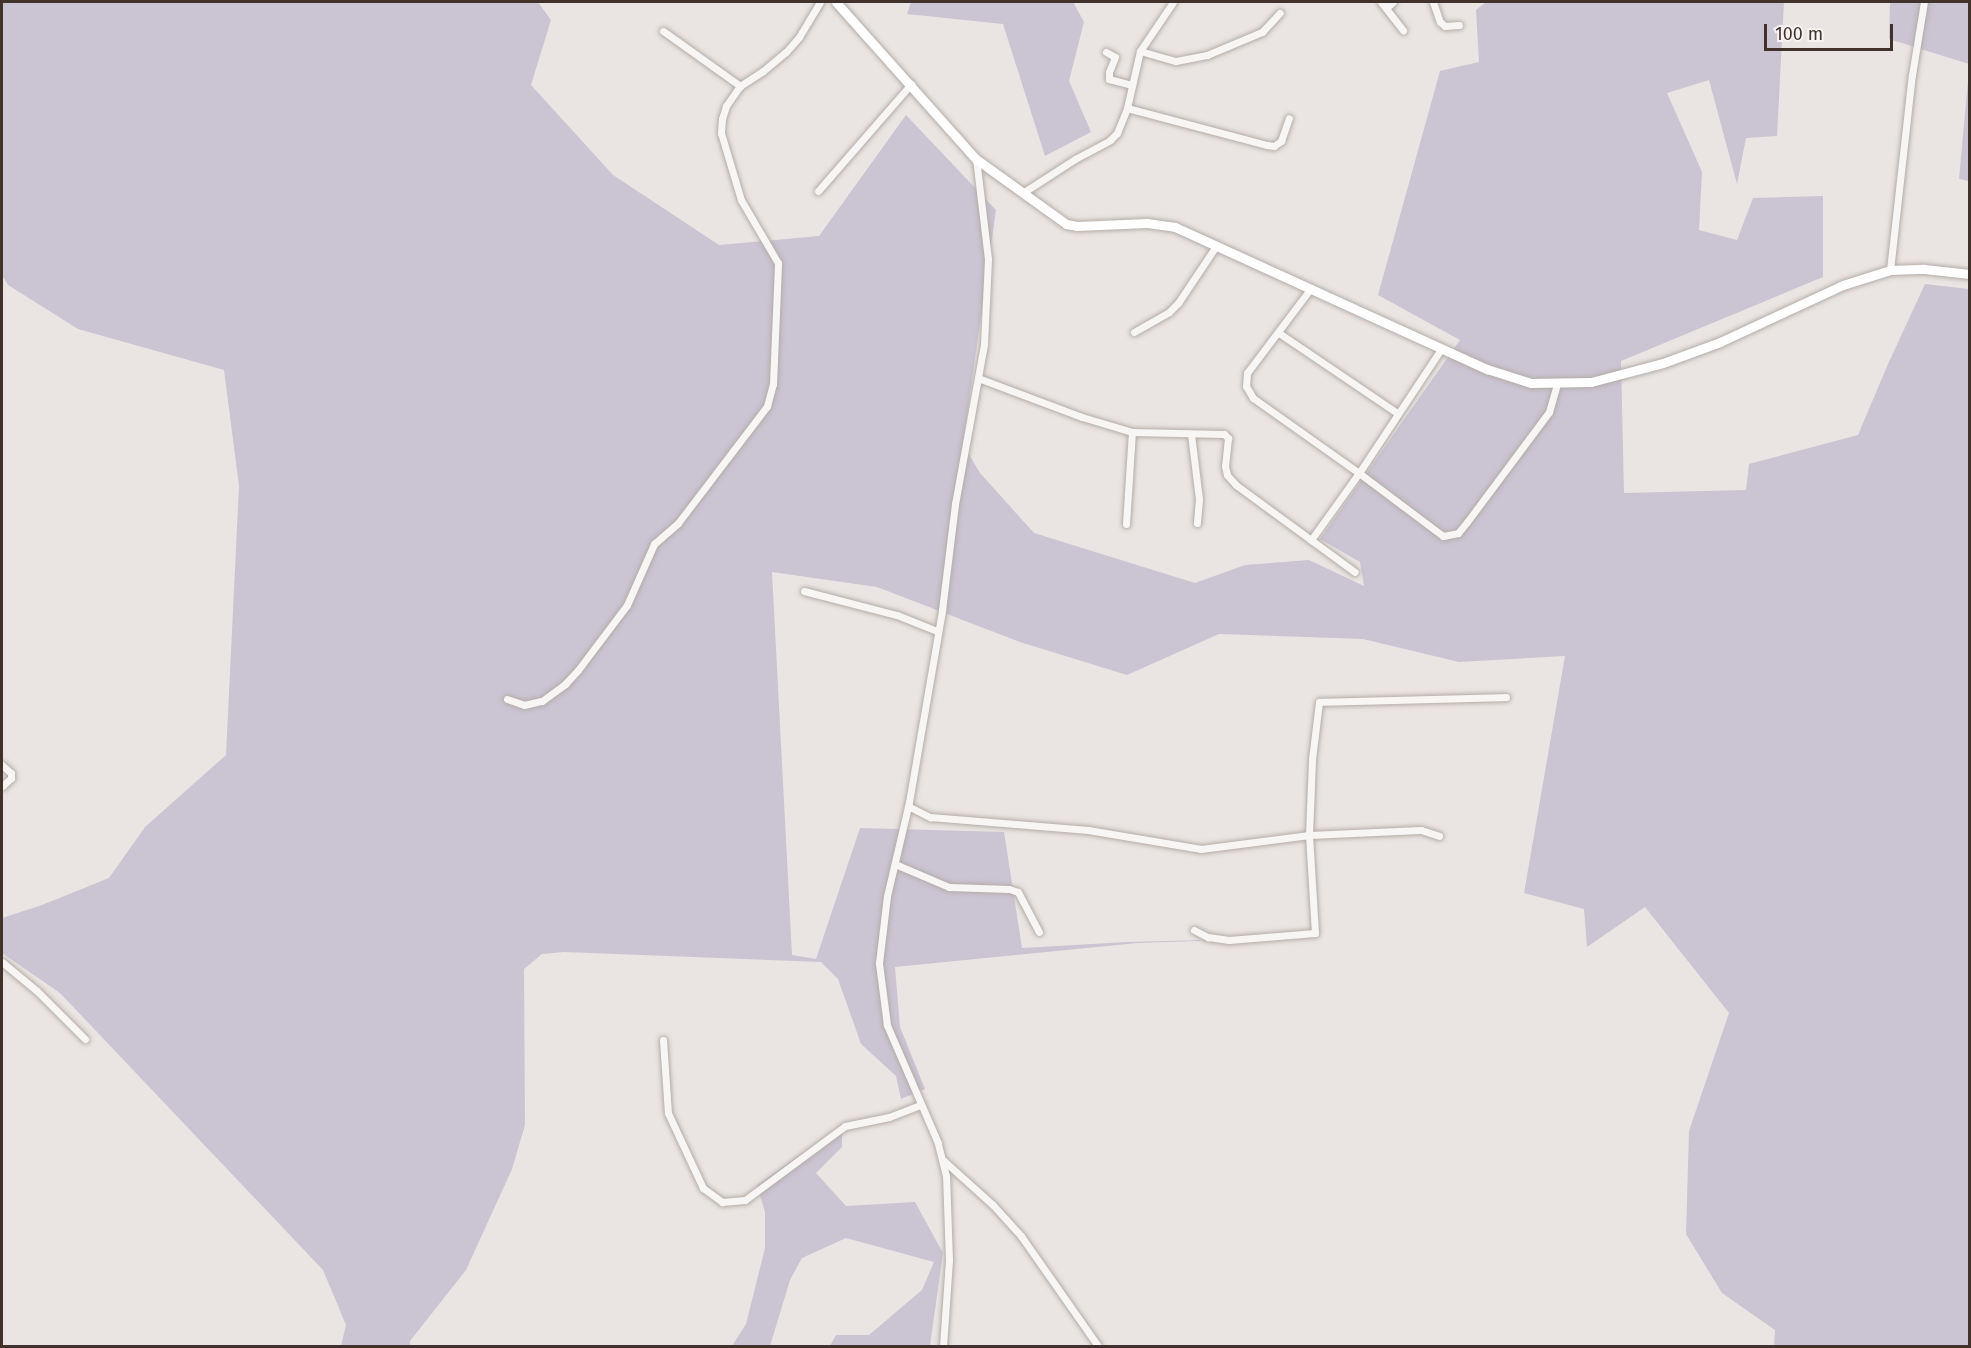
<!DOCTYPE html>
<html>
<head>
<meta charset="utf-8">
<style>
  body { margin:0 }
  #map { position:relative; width:1971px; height:1348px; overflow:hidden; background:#eae5e2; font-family:"Fira Sans",sans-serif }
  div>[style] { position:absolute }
  .green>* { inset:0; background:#cbc4d3 }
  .roads { filter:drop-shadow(0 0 2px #b4aca7) drop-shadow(0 0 2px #b4aca7) }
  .street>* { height:7px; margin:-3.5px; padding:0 3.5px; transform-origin:3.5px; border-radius:3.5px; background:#f8f6f5 }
  .secondary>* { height:9px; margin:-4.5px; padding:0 4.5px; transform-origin:4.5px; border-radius:4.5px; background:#fff }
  span { translate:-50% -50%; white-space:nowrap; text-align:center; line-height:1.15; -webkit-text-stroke:6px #f7f3f2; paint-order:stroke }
  .frame { position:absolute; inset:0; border:3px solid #41322b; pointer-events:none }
  .scale { position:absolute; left:1764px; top:24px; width:129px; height:27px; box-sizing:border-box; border:3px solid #41322b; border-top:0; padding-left:8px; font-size:18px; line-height:21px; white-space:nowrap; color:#41322b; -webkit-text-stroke:4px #f7f3f2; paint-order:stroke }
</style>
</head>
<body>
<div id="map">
  <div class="green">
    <i style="clip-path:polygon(2px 2px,538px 2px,551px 20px,531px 85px,613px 175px,719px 245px,819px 236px,906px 115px,996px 210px,963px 444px,980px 473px,1034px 533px,1195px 583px,1245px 565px,1309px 560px,1364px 586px,1360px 562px,1320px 539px,1460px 340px,1378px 295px,1440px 71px,1479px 62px,1476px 10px,1486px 2px,1784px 2px,1777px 136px,1746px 138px,1737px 184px,1709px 80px,1667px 93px,1702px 172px,1699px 230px,1737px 240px,1753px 198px,1823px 196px,1823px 277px,1621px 361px,1624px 493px,1746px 490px,1749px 464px,1858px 435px,1888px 364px,1925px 284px,1969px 289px,1969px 1346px,1774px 1346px,1775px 1330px,1722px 1293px,1686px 1234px,1689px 1131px,1729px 1013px,1645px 907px,1587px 947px,1584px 909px,1524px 893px,1565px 656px,1459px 662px,1363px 639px,1219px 634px,1127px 675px,1020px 642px,877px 587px,772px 572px,792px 955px,816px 959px,860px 828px,1004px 832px,1022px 948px,1127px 942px,1284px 938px,1137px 943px,895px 967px,900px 1027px,925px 1089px,901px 1099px,896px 1076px,861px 1044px,838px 979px,821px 962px,564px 952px,542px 954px,524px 969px,525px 1125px,512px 1169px,466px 1270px,410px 1341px,410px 1346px,341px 1346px,346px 1325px,323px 1270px,60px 993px,2px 953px,2px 918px,42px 905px,109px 878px,145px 827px,226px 755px,239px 486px,224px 370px,78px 329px,8px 285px,2px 275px)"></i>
    <i style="clip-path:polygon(911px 2px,1073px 2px,1084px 22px,1069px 81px,1091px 132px,1045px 156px,1003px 24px,907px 14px)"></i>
    <i style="clip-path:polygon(1890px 2px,1969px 2px,1969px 64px,1889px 39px)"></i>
    <i style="clip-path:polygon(1969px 70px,1969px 181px,1959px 179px)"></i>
    <i style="clip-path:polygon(842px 1126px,842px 1147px,816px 1173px,846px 1206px,915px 1202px,943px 1253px,930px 1346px,830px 1346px,836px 1335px,869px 1335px,922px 1290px,934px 1262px,846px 1238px,802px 1258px,790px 1280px,770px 1346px,732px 1346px,746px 1324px,765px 1248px,765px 1212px,757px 1185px)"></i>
  </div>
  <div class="roads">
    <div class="street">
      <i style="left:1381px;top:2px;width:36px;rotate:52deg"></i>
      <i style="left:1433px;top:2px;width:21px;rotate:71deg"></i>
      <i style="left:1440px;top:22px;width:6px;rotate:39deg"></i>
      <i style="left:1445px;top:26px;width:14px;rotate:-4deg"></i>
      <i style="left:1386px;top:8px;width:9px;rotate:-41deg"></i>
      <i style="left:663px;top:31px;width:95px;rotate:35.5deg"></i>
      <i style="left:1140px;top:51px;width:37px;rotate:16deg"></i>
      <i style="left:1176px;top:61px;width:32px;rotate:-11deg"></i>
      <i style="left:1207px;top:55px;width:60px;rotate:-22.7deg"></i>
      <i style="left:1262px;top:32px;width:26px;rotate:-47deg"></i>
      <i style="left:1106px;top:52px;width:10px;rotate:29deg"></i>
      <i style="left:1115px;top:57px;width:16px;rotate:112deg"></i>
      <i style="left:1109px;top:72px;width:7px;rotate:90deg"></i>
      <i style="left:1109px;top:79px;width:24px;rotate:15deg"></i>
      <i style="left:1127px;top:108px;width:145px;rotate:14.8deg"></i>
      <i style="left:1267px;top:145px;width:7px;rotate:8deg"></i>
      <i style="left:1274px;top:146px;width:9px;rotate:-36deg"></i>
      <i style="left:1281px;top:141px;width:24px;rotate:-71deg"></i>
      <i style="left:818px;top:191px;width:142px;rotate:-49deg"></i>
      <i style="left:1024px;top:192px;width:61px;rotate:-32.9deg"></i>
      <i style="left:1075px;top:159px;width:40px;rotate:-28deg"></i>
      <i style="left:1110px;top:140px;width:10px;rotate:-45deg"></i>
      <i style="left:1117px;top:133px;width:27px;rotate:-68deg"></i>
      <i style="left:1127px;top:108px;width:58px;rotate:-77.2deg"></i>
      <i style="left:1140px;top:51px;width:59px;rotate:-56deg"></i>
      <i style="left:1890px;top:270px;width:196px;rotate:-83.6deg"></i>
      <i style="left:1912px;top:75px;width:74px;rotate:-80.7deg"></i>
      <i style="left:1311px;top:288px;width:106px;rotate:127deg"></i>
      <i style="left:1247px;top:373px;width:13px;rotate:94deg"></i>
      <i style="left:1246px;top:386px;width:14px;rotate:60deg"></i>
      <i style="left:1253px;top:398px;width:130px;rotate:35.3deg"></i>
      <i style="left:1359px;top:473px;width:105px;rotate:36.9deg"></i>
      <i style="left:1443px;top:536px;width:15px;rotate:-11deg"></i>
      <i style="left:1458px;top:533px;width:14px;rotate:-51deg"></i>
      <i style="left:1467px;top:522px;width:137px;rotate:-53.3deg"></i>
      <i style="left:1549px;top:412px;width:29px;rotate:-74deg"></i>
      <i style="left:1134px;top:332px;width:40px;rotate:-29.7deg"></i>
      <i style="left:1169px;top:312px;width:13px;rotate:-45deg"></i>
      <i style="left:1178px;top:303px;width:69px;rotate:-56.3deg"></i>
      <i style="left:1279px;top:333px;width:143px;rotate:34.1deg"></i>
      <i style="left:978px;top:378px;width:111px;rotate:20.6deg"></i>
      <i style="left:1082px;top:417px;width:52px;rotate:16.7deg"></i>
      <i style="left:1132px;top:432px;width:92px;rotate:1.2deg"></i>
      <i style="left:1224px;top:434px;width:6px;rotate:45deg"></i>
      <i style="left:1228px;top:438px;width:28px;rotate:96deg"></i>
      <i style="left:1225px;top:466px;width:9px;rotate:77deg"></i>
      <i style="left:1227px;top:475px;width:13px;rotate:48deg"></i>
      <i style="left:1236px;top:485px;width:147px;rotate:36.2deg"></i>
      <i style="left:1191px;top:434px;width:65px;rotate:83deg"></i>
      <i style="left:1199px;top:499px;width:24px;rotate:95deg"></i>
      <i style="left:1126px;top:524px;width:92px;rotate:-86.3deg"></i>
      <i style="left:1311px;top:540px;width:82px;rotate:-54.4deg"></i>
      <i style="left:1359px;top:473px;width:149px;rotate:-56.5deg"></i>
      <i style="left:804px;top:591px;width:96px;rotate:14.5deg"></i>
      <i style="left:897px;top:615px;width:43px;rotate:21.8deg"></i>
      <i style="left:507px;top:699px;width:18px;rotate:19deg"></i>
      <i style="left:524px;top:705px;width:18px;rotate:-13deg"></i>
      <i style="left:542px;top:701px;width:29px;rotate:-36deg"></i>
      <i style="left:565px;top:684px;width:19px;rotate:-47deg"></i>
      <i style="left:578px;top:670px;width:81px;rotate:-53deg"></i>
      <i style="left:627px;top:605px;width:67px;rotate:-66.1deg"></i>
      <i style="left:654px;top:544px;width:32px;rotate:-41deg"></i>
      <i style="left:678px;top:523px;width:147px;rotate:-52.7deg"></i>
      <i style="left:767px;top:406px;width:23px;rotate:-75deg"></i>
      <i style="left:773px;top:384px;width:121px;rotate:-87.6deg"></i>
      <i style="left:778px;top:263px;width:73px;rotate:-120.4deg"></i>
      <i style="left:741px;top:200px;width:70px;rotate:-106.6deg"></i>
      <i style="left:721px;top:133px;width:14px;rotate:-86deg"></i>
      <i style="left:722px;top:119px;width:14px;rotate:-73deg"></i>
      <i style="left:726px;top:106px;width:24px;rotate:-55deg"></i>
      <i style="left:740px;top:86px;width:27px;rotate:-33deg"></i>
      <i style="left:763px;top:71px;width:30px;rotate:-40deg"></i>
      <i style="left:786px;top:52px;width:20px;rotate:-49deg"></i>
      <i style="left:799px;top:37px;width:41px;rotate:-59deg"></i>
      <i style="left:2px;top:765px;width:12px;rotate:42deg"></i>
      <i style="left:11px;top:773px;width:5px;rotate:90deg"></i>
      <i style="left:11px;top:778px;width:12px;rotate:138deg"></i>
      <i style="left:908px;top:806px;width:25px;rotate:27deg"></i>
      <i style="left:930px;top:817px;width:159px;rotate:4.7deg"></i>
      <i style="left:1088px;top:830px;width:115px;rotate:9.5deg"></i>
      <i style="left:1201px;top:849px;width:109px;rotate:-7.4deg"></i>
      <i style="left:1309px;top:835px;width:112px;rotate:-2.6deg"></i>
      <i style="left:1421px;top:830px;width:19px;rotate:18deg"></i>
      <i style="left:895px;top:864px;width:59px;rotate:23.1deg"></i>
      <i style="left:949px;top:887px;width:60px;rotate:1.9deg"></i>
      <i style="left:1009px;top:889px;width:9px;rotate:18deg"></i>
      <i style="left:1018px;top:892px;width:45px;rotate:62.3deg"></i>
      <i style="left:1194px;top:930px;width:16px;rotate:27deg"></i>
      <i style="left:1208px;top:937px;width:21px;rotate:8deg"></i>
      <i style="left:1229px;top:940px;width:86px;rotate:-4.7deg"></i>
      <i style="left:1315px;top:933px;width:98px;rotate:-93.5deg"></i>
      <i style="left:1309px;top:835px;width:76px;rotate:-87.7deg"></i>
      <i style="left:1312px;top:759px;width:57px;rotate:-83deg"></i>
      <i style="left:1319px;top:702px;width:187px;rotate:-1.5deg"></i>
      <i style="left:2px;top:962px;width:45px;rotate:39.6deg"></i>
      <i style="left:37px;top:991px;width:68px;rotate:45deg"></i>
      <i style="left:663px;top:1040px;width:73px;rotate:86.1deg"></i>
      <i style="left:668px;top:1113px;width:83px;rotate:65deg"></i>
      <i style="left:703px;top:1188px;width:24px;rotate:36deg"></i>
      <i style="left:722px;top:1202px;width:23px;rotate:-5deg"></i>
      <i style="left:745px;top:1200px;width:124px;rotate:-36.5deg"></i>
      <i style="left:845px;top:1126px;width:45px;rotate:-11.6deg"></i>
      <i style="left:889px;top:1117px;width:34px;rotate:-21deg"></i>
      <i style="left:943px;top:1160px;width:67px;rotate:42deg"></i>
      <i style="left:993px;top:1205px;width:42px;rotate:47.9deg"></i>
      <i style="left:1021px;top:1236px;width:134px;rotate:55deg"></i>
      <i style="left:943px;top:1346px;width:86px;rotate:-86deg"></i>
      <i style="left:949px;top:1260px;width:84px;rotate:-92deg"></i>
      <i style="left:946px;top:1176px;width:34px;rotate:-104deg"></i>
      <i style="left:938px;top:1143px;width:129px;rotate:-113.4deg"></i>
      <i style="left:887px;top:1025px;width:63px;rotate:-97.4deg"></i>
      <i style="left:879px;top:963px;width:67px;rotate:-83.2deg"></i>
      <i style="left:887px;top:896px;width:97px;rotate:-76.8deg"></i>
      <i style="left:909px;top:802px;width:195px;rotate:-80.2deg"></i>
      <i style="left:942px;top:610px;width:107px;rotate:-83deg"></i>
      <i style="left:955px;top:504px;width:163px;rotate:-79.7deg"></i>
      <i style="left:984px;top:344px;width:85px;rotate:-87.3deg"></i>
      <i style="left:988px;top:259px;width:101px;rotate:-96.8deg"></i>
    </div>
    <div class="secondary">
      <i style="left:836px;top:2px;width:210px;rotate:48.3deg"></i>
      <i style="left:976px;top:159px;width:111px;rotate:35.8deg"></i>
      <i style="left:1066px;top:224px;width:11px;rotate:10deg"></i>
      <i style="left:1077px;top:226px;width:70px;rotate:-2.5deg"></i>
      <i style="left:1147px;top:223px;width:28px;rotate:8deg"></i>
      <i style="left:1175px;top:227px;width:343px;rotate:24.5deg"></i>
      <i style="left:1487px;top:369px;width:46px;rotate:17.7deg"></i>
      <i style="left:1531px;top:383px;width:60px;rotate:-1deg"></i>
      <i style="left:1591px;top:382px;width:74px;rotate:-14.8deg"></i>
      <i style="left:1663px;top:363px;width:61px;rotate:-20.2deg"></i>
      <i style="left:1720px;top:342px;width:136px;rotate:-24.9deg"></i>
      <i style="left:1843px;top:285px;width:49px;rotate:-17.7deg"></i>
      <i style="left:1890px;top:270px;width:34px;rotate:-2deg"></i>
      <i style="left:1924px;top:269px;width:46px;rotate:6.2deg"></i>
    </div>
  </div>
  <div class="frame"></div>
  <div class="scale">100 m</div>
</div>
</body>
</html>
